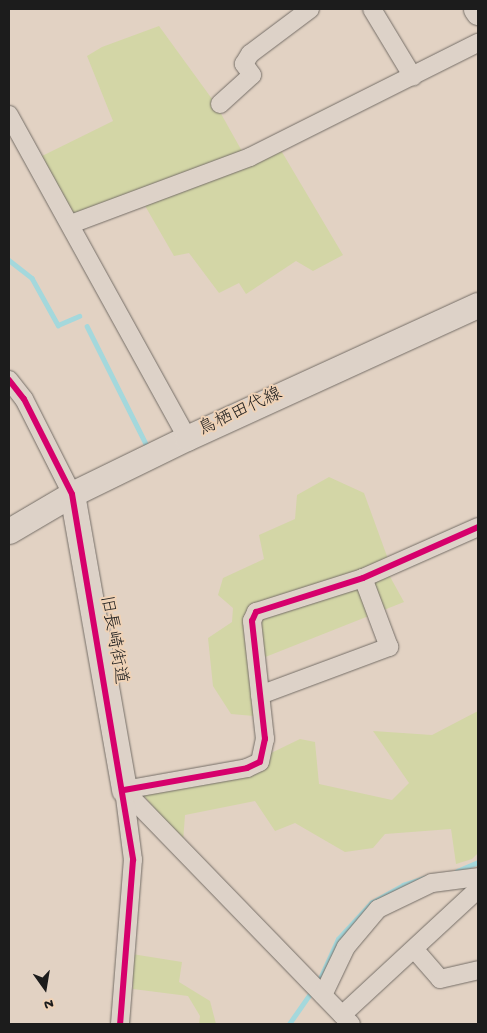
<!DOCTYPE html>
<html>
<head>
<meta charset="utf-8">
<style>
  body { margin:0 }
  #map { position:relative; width:487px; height:1033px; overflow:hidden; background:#e2d2c3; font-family:"Gochi Hand","Klee One",sans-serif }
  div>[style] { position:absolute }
  .green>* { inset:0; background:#d3d6a6 }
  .stream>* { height:4.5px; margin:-2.25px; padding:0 2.25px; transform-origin:2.25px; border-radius:2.25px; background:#a4d8dc }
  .roads { filter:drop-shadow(0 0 1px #756e67) drop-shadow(0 0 1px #756e67) }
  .street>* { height:18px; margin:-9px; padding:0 9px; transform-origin:9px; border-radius:9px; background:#ddd2c8 }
  .secondary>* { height:25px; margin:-12.5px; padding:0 12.5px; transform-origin:12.5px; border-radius:12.5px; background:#ddd2c8 }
  .cycleway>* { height:6px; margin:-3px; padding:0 3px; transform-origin:3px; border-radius:3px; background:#d6006c }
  span { translate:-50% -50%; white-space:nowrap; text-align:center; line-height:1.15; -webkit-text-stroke:4px #efd2b6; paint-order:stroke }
  .street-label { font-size:18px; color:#1c1c1c }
  .frame { position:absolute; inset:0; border:10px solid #1c1c1c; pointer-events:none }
  .north { position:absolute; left:20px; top:963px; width:50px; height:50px; -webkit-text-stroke:4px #efd2b6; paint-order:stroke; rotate:167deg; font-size:14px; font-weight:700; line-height:20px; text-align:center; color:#1c1c1c }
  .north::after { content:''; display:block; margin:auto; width:18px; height:22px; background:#1c1c1c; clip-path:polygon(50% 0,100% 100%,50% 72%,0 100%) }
</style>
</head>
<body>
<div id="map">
  <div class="green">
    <i style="clip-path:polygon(159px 26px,215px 103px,243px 153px,72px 216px,38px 158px,113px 121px,87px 56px,102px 47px)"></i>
    <i style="clip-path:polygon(279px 147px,343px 255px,313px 271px,296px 261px,246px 294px,239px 283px,219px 293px,189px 253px,174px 256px,144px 204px)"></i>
    <i style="clip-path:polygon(329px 477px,364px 493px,388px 559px,388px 573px,404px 602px,250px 663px,254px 716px,231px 714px,213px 686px,208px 638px,232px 622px,233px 608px,218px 595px,223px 578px,264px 559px,259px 535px,295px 519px,297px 495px)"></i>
    <i style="clip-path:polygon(478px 711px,478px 853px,472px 859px,456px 864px,451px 829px,385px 834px,373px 848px,345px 852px,295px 823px,275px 831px,255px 801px,185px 815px,183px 842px,140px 791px,260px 772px,267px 755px,300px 739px,315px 742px,319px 784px,392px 800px,409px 783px,373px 731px,432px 735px)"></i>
    <i style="clip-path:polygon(132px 954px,182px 962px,179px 982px,210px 1001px,216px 1024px,199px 1024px,200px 1016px,188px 996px,133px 989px)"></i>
  </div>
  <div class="stream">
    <i style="left:9px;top:260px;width:29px;rotate:38deg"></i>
    <i style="left:32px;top:278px;width:54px;rotate:61deg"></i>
    <i style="left:58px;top:325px;width:23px;rotate:-23deg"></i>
    <i style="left:87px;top:326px;width:136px;rotate:63.4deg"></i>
    <i style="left:457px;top:871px;width:23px;rotate:-23deg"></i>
    <i style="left:318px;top:983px;width:48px;rotate:-65.6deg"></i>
    <i style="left:338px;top:939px;width:49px;rotate:-47.5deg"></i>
    <i style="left:371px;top:903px;width:37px;rotate:-29deg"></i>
    <i style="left:403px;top:885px;width:23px;rotate:-18deg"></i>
    <i style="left:289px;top:1024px;width:40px;rotate:-55.1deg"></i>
  </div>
  <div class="roads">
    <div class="street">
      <i style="left:372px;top:9px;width:79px;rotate:58.9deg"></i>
      <i style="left:220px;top:104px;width:43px;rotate:-42.2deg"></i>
      <i style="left:252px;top:75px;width:14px;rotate:-126deg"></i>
      <i style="left:244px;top:64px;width:12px;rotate:-59deg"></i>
      <i style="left:250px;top:54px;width:75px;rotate:-36.9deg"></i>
      <i style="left:9px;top:115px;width:369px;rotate:61.1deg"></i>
      <i style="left:71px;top:224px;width:191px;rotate:-20.5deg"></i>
      <i style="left:250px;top:157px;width:255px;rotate:-26.6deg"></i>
      <i style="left:9px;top:380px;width:24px;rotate:52deg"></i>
      <i style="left:24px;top:399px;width:106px;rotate:63.2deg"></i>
      <i style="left:260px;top:695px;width:138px;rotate:-20.4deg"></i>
      <i style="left:389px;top:647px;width:74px;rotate:-110.6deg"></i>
      <i style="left:124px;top:790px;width:125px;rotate:-10.1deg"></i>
      <i style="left:247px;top:768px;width:14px;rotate:-25deg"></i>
      <i style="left:260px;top:762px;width:24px;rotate:-78deg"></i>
      <i style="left:265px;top:739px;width:119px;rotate:-96.3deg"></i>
      <i style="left:252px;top:621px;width:10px;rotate:-66deg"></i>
      <i style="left:256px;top:612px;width:112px;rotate:-17.6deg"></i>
      <i style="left:363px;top:578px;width:126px;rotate:-23.9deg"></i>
      <i style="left:124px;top:790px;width:326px;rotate:45.9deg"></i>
      <i style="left:415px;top:950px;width:38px;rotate:49deg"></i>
      <i style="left:440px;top:979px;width:39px;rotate:-13deg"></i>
      <i style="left:323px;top:995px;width:53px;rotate:-64.4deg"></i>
      <i style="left:346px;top:947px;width:50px;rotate:-49.9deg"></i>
      <i style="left:378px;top:909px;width:60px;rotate:-25.7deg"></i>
      <i style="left:432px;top:883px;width:46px;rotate:-7.4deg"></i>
      <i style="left:342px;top:1015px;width:185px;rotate:-42.8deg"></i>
      <i style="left:120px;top:1024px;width:165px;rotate:-85.5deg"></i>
      <i style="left:133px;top:860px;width:71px;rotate:-97.3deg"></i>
    </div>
    <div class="secondary">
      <i style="left:476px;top:9px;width:4px;rotate:56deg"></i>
      <i style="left:72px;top:494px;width:301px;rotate:80deg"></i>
      <i style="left:9px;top:531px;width:73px;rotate:-30.4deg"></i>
      <i style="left:72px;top:494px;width:128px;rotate:-26deg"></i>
      <i style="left:187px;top:438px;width:320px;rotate:-24.6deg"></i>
    </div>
  </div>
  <div class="cycleway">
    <i style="left:9px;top:380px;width:24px;rotate:52deg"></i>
    <i style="left:24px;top:399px;width:106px;rotate:63.2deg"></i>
    <i style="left:72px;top:494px;width:371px;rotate:80.5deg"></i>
    <i style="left:133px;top:860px;width:165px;rotate:94.5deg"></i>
    <i style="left:124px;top:790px;width:125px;rotate:-10.1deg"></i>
    <i style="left:247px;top:768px;width:14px;rotate:-25deg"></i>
    <i style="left:260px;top:762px;width:24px;rotate:-78deg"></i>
    <i style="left:265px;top:739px;width:119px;rotate:-96.3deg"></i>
    <i style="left:252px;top:621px;width:10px;rotate:-66deg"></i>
    <i style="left:256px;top:612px;width:112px;rotate:-17.6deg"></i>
    <i style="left:363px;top:578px;width:126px;rotate:-23.9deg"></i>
  </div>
  <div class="street-label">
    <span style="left:241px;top:413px;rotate:-25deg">鳥栖田代線</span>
    <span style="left:112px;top:640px;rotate:80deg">旧長崎街道</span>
  </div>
  <div class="frame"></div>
  <div class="north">N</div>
</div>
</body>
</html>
